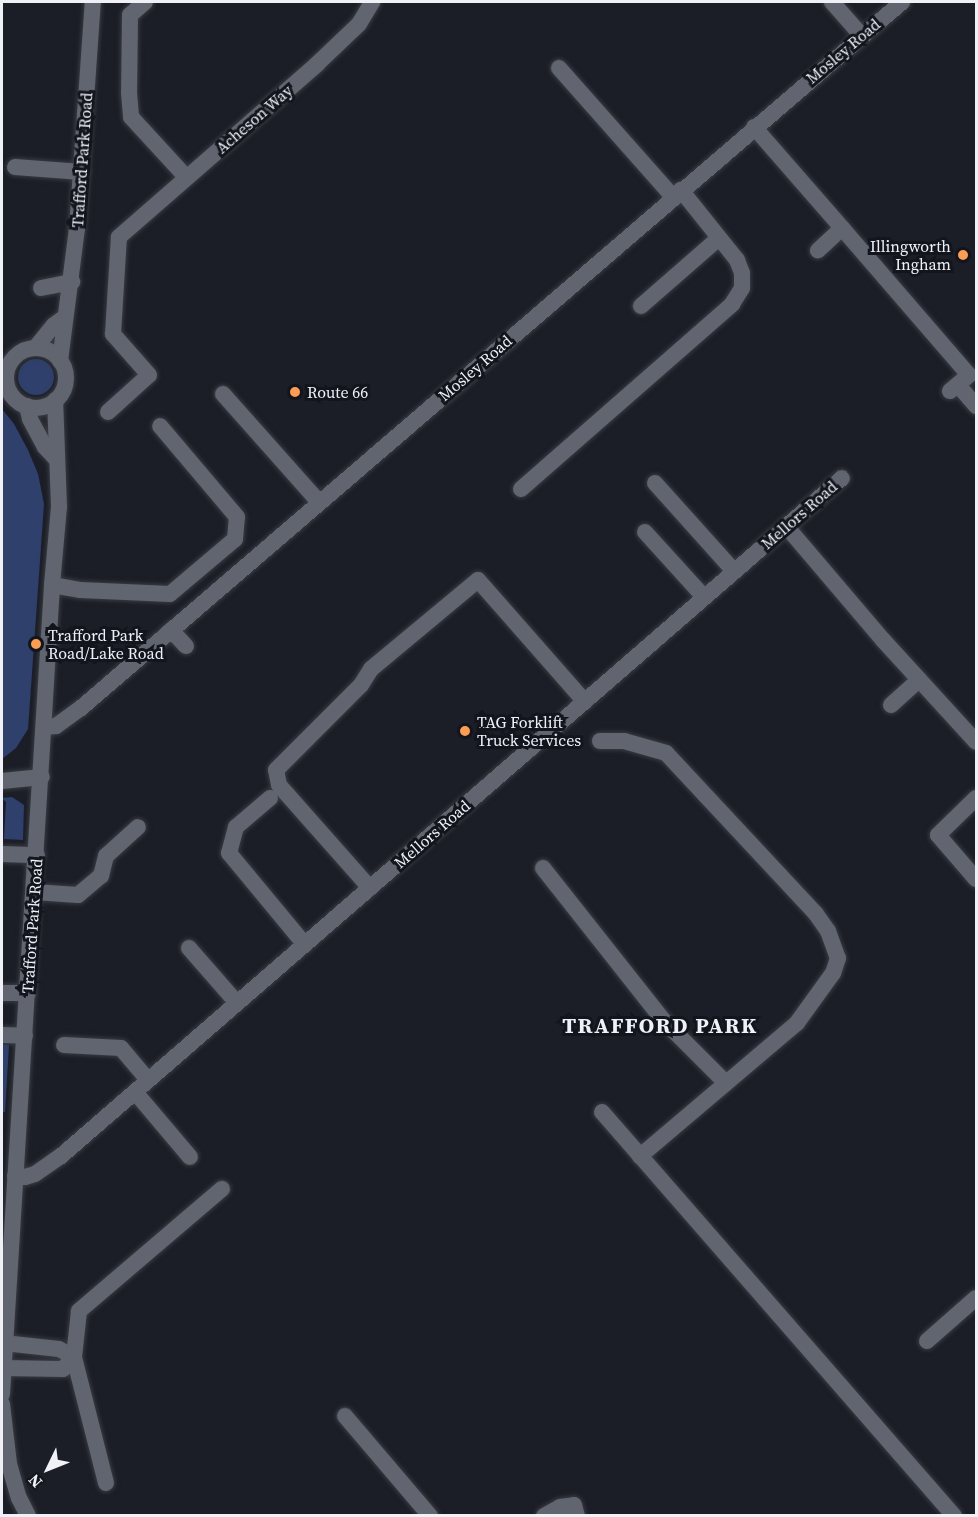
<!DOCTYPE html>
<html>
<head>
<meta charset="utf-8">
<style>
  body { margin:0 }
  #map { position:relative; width:978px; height:1517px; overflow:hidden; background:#1b1e26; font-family:"Source Serif 4",serif }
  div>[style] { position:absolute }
  .green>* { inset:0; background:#2f406c }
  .round { border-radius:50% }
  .roads { filter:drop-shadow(0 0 2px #393b42) drop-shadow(0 0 2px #393b42) }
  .minor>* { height:16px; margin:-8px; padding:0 8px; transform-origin:8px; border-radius:8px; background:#61656f }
  .minor>.ring { margin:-8px; padding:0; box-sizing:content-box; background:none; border:16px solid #61656f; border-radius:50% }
  .dots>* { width:16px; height:16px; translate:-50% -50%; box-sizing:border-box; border:3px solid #12151d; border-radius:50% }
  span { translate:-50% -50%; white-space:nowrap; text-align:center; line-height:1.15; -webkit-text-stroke:6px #12151d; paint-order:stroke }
  .street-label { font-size:16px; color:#eff1f7 }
  .poi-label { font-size:16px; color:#eff1f7 }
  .right { translate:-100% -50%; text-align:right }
  .left { translate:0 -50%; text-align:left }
  .district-label { font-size:22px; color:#eff1f7; font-weight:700; letter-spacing:1.5px }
  .frame { position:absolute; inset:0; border:3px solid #eff1f7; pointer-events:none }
  .north { position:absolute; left:18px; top:1439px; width:60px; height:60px; -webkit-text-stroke:4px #12151d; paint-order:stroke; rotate:227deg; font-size:16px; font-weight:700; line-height:24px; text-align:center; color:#eff1f7 }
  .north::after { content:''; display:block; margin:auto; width:21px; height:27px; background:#eff1f7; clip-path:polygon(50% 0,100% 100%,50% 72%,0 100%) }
</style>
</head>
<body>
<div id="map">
  <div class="green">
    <i class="round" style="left:18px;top:359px;width:36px;height:36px"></i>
    <i style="clip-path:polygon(2px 409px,14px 424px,28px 450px,38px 474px,44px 504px,28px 729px,16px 748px,2px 759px)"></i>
    <i style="clip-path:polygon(12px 797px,24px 805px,23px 840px,4px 839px,6px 802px,2px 798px)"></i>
    <i style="clip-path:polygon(2px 1044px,9px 1045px,5px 1112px,2px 1112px)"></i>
  </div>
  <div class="roads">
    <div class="minor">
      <i style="left:145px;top:2px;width:20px;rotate:139deg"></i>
      <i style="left:130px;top:15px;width:78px;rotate:90.7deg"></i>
      <i style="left:129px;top:93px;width:24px;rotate:85deg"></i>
      <i style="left:131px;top:117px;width:81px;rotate:47.5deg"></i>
      <i style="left:832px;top:2px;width:44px;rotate:48.7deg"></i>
      <i style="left:559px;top:68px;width:172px;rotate:48.5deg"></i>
      <i style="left:754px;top:127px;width:134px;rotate:48.9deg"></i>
      <i style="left:842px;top:228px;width:33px;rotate:137deg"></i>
      <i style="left:15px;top:167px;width:67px;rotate:4.3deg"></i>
      <i style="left:842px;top:228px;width:194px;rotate:49.2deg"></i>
      <i style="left:969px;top:375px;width:25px;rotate:140deg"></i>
      <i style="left:41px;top:288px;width:32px;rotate:-11deg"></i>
      <i style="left:641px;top:306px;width:103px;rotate:-41.1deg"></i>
      <i style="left:36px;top:347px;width:28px;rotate:-51deg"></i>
      <i style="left:54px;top:325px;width:14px;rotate:-36deg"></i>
      <i class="ring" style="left:6px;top:348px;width:44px;height:44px"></i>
      <i style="left:60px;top:361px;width:134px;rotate:-82.7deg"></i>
      <i style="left:77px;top:228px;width:227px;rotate:-86deg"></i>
      <i style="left:958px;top:385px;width:28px;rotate:49deg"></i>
      <i style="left:223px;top:394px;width:144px;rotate:48.4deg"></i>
      <i style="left:27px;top:406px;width:13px;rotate:77deg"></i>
      <i style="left:30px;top:419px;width:32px;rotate:62deg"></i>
      <i style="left:45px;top:447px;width:16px;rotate:47deg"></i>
      <i style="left:108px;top:412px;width:55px;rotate:-42.1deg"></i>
      <i style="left:149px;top:375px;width:55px;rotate:-131.3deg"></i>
      <i style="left:113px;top:334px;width:97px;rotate:-86.5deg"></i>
      <i style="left:119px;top:237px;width:263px;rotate:-41.1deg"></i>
      <i style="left:317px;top:64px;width:58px;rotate:-43.6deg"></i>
      <i style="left:359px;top:24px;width:26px;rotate:-59deg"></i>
      <i style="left:655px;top:483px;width:118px;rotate:48.1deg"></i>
      <i style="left:521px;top:489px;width:281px;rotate:-41.2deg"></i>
      <i style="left:732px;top:304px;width:19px;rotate:-58deg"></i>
      <i style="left:742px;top:288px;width:15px;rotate:-90deg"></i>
      <i style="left:742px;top:273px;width:14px;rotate:-111deg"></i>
      <i style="left:737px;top:260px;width:90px;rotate:-128.7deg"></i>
      <i style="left:786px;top:526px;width:150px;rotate:49.6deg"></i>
      <i style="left:883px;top:640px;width:138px;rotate:47.6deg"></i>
      <i style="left:645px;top:532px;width:88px;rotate:47.8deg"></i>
      <i style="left:52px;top:585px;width:28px;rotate:10deg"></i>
      <i style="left:80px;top:590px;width:90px;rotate:2.5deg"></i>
      <i style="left:170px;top:594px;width:85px;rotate:-40.2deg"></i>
      <i style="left:235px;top:539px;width:22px;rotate:-85deg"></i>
      <i style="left:237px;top:517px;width:119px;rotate:-130.2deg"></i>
      <i style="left:171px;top:630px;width:22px;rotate:47deg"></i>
      <i style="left:891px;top:705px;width:38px;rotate:-42deg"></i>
      <i style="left:45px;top:727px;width:11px;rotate:-5deg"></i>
      <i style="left:56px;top:726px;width:31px;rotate:-36deg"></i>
      <i style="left:81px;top:708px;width:1083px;rotate:-40.69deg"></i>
      <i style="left:600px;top:741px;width:24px"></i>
      <i style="left:624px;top:741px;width:44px;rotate:15.9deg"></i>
      <i style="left:666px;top:753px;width:220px;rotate:47deg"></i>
      <i style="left:816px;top:914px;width:21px;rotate:55deg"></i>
      <i style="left:828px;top:931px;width:29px;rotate:70deg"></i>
      <i style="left:838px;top:958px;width:16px;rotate:108deg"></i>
      <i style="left:833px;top:973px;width:62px;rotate:125.8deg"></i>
      <i style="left:797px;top:1023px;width:206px;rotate:139.7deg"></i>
      <i style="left:2px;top:781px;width:40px;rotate:-5.7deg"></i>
      <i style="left:270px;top:798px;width:45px;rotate:139.5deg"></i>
      <i style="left:236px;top:827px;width:27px;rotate:105deg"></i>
      <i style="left:229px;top:853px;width:119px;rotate:50.4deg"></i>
      <i style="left:976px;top:798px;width:53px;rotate:135.8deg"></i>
      <i style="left:938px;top:835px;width:58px;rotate:49.2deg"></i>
      <i style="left:2px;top:854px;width:35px;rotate:2deg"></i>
      <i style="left:543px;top:868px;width:194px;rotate:51.7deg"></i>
      <i style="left:663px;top:1020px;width:89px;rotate:45deg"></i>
      <i style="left:370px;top:888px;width:137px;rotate:-131.5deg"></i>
      <i style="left:279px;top:785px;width:15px;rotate:-101deg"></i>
      <i style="left:276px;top:770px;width:120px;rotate:-45deg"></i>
      <i style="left:361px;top:685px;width:19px;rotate:-58deg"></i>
      <i style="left:371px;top:669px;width:139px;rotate:-39.8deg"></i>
      <i style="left:478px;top:580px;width:162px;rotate:48.7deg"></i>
      <i style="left:34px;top:892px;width:44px;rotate:3.9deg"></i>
      <i style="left:78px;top:895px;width:30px;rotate:-40deg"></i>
      <i style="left:101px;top:876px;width:21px;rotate:-76deg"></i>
      <i style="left:106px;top:856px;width:43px;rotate:-42.2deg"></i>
      <i style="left:189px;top:948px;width:73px;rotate:48.9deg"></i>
      <i style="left:2px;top:993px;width:26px"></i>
      <i style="left:2px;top:1035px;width:23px;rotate:2deg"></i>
      <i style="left:64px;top:1045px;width:57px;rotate:3deg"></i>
      <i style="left:121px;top:1048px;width:42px;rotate:49.8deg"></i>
      <i style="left:135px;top:1092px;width:85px;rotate:49.8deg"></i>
      <i style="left:602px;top:1112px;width:536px;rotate:48.93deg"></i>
      <i style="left:15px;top:1176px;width:10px;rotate:6deg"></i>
      <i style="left:25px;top:1177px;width:10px;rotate:-17deg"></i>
      <i style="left:35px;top:1174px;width:32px;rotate:-35deg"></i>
      <i style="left:61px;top:1156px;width:1034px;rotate:-40.96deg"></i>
      <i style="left:927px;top:1341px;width:65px;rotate:-41.3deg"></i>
      <i style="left:4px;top:1343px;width:55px;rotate:6.2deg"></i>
      <i style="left:59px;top:1349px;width:17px;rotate:28deg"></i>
      <i style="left:2px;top:1368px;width:61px;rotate:0.9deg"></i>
      <i style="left:63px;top:1369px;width:16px;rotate:-47deg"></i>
      <i style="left:2px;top:1394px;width:811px;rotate:-86.46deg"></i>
      <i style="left:52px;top:585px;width:78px;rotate:-84.9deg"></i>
      <i style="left:59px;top:507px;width:107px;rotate:-92.1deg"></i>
      <i style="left:2px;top:1404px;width:60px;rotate:83.3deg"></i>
      <i style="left:9px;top:1464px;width:35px;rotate:74deg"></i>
      <i style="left:19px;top:1498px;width:20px;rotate:63deg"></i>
      <i style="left:345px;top:1416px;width:131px;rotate:49.6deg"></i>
      <i style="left:106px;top:1483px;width:130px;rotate:-104.3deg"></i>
      <i style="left:74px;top:1357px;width:46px;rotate:-83.8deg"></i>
      <i style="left:79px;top:1311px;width:188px;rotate:-40.5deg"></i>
      <i style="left:544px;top:1516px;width:18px;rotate:-29deg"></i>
      <i style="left:560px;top:1507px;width:14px;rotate:-8deg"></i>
      <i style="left:574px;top:1505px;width:11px;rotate:75deg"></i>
    </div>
  </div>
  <div class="dots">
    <i style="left:963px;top:255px;background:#fc9d53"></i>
    <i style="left:295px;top:392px;background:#fc9d53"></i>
    <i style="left:36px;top:644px;background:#fc9d53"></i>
    <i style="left:465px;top:731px;background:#fc9d53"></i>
  </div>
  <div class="street-label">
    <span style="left:843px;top:51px;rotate:-40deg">Mosley Road</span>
    <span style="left:254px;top:119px;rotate:-41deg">Acheson Way</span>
    <span style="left:82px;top:160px;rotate:-86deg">Trafford Park Road</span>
    <span style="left:475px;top:368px;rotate:-41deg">Mosley Road</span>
    <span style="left:799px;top:515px;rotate:-41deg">Mellors Road</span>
    <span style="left:432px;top:834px;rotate:-41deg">Mellors Road</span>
    <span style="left:32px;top:926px;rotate:-86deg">Trafford Park Road</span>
  </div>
  <div class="poi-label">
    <span class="right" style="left:951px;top:255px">Illingworth<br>Ingham</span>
    <span class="left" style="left:307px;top:392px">Route 66</span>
    <span class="left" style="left:48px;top:644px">Trafford Park<br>Road/Lake Road</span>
    <span class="left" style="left:477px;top:731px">TAG Forklift<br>Truck Services</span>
  </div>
  <div class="district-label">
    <span style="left:660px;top:1026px">TRAFFORD PARK</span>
  </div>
  <div class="frame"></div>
  <div class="north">N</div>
</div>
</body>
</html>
